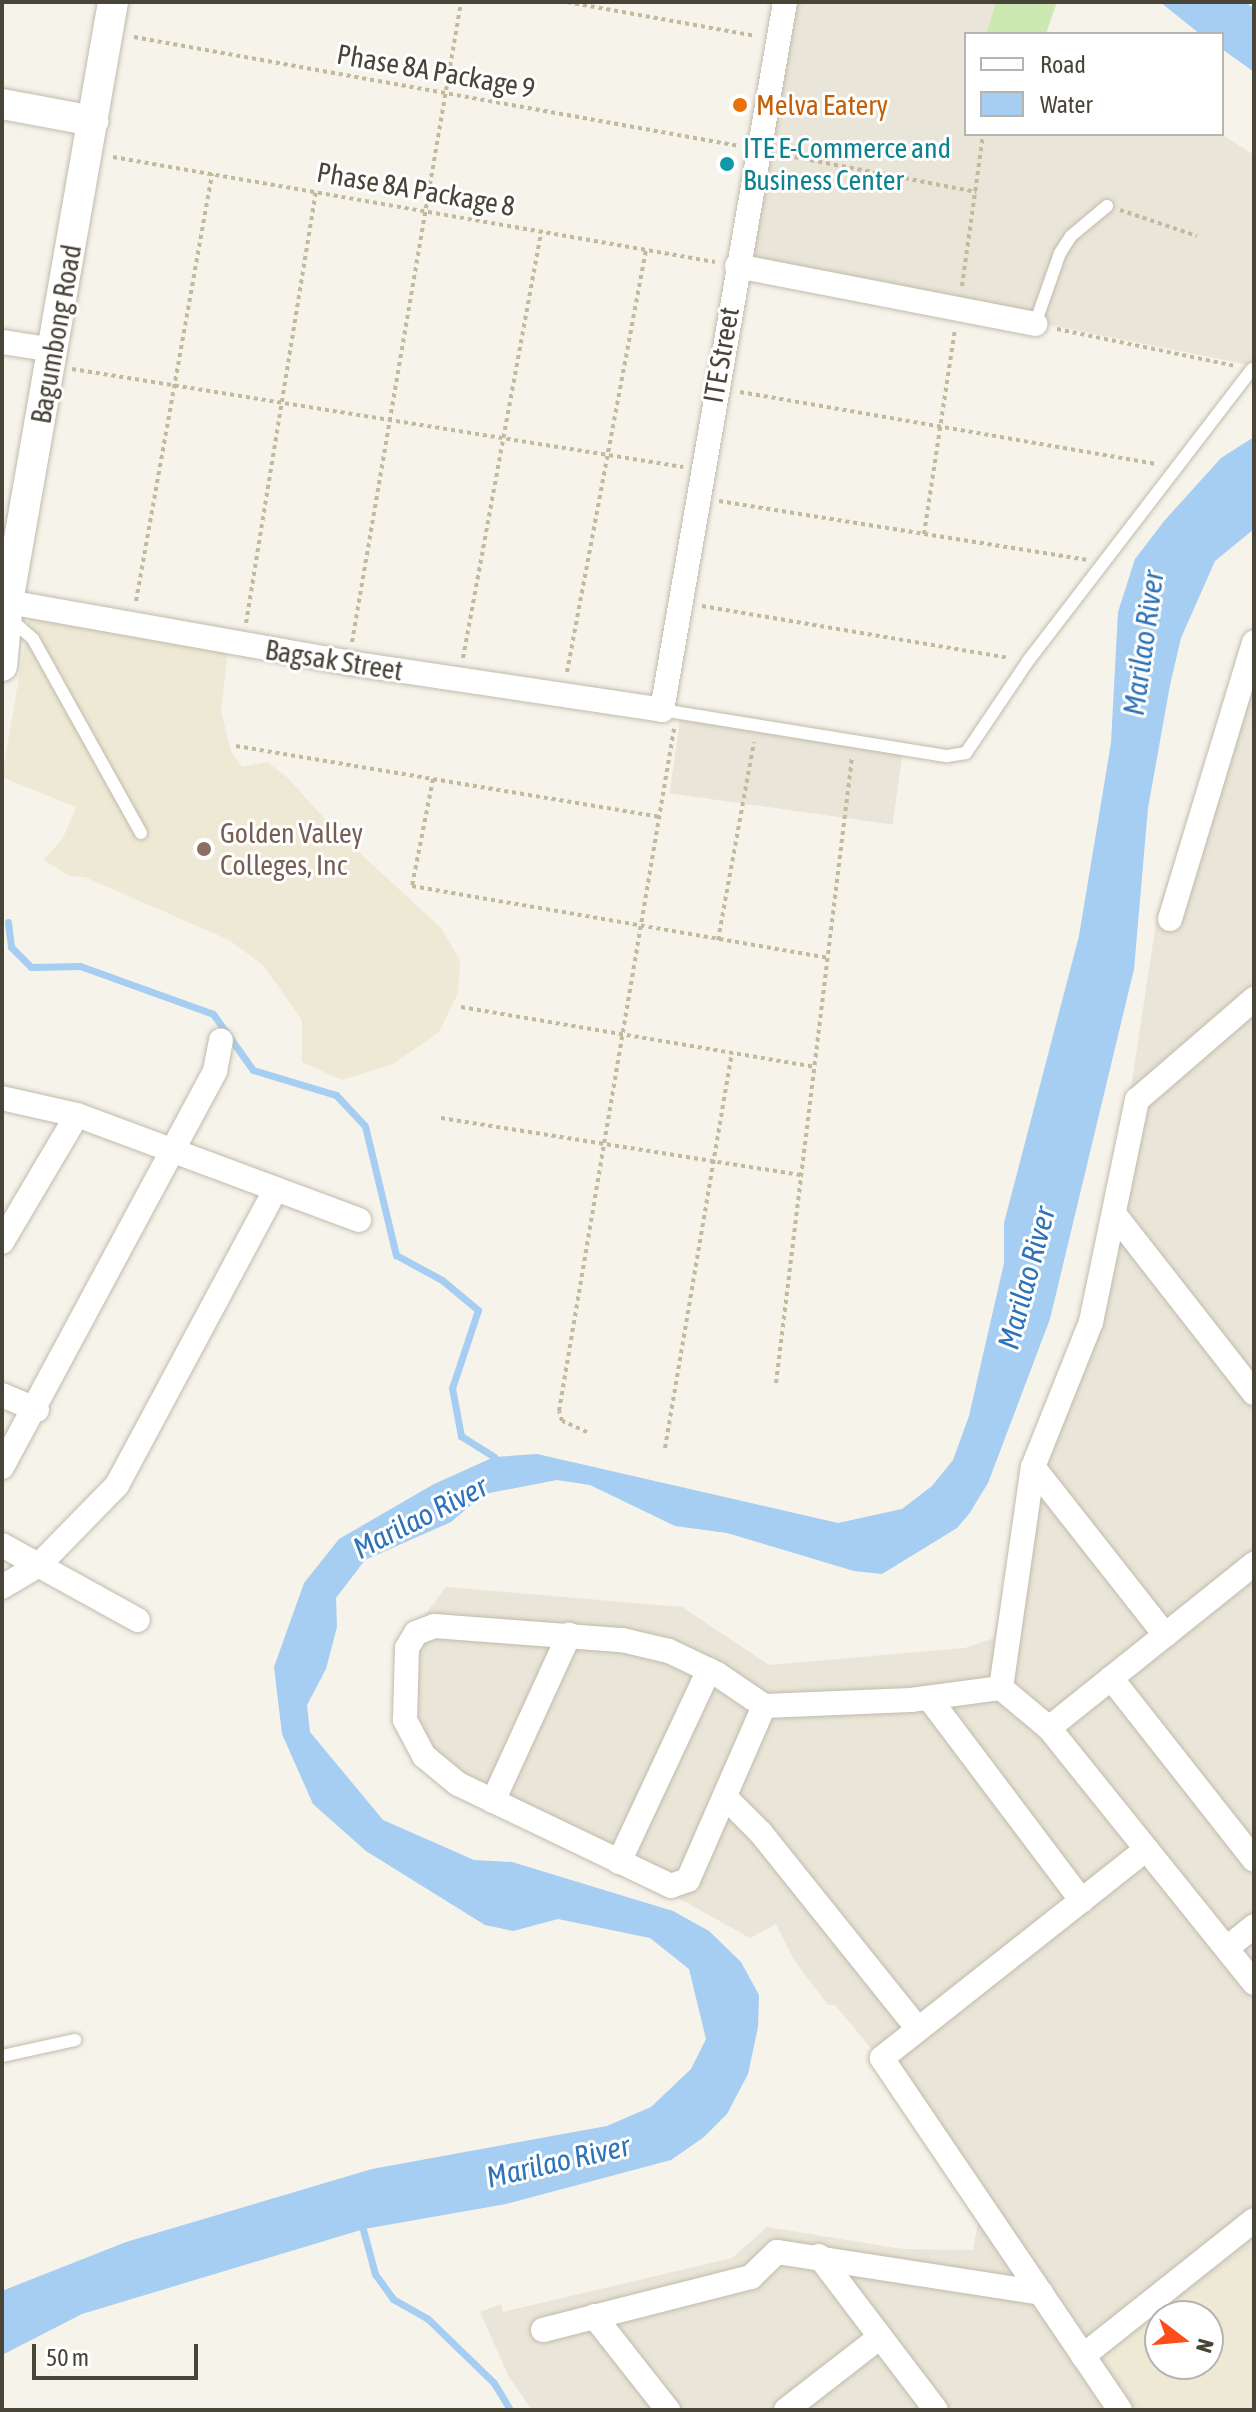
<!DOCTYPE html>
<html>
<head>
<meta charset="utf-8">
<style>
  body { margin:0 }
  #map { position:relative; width:1256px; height:2412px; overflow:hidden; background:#f5f3ea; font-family:"Asap Condensed",sans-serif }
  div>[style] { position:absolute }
  .residential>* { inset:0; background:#e9e5d8; transform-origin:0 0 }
  .education>* { inset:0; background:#eee9d4 }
  .green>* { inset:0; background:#cce9b3 }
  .water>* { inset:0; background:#a6cdf2 }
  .stream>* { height:7px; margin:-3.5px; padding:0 3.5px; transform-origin:3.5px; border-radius:3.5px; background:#a6cdf2 }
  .path>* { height:4px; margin-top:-2px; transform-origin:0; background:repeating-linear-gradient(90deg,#c3b99d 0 4px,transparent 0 8px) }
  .roads { filter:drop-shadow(0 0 2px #c1bbac) drop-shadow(0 0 2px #c1bbac) }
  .service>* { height:12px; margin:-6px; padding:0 6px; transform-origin:6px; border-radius:6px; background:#fff }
  .minor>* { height:24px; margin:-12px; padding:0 12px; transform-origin:12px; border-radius:12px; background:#fff }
  .tertiary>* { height:30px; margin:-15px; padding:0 15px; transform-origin:15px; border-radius:15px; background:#fff }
  .dots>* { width:22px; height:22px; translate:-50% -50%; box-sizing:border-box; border:4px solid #fff; border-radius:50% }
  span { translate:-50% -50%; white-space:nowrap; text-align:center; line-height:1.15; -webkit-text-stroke:6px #fff; paint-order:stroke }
  .street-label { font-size:28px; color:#494438 }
  .food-label { font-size:28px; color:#c56008 }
  .left { translate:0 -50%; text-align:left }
  .culture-label { font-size:28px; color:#0d838f }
  .education-label { font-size:28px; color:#785e54 }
  .water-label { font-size:30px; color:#2e73b8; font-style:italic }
  .frame { position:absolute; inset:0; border:4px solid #494438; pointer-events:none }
  .legend { position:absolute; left:964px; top:32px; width:260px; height:104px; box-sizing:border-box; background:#fff; border:2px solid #b6b4af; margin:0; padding:10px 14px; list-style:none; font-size:24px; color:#494438 }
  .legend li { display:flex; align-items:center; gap:16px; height:40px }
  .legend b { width:40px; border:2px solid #b6b4af }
  .north { position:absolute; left:1144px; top:2300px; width:80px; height:80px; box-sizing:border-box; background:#fff; border:2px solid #b6b4af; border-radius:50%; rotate:106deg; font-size:22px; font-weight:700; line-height:32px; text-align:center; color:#494438 }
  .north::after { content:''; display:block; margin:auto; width:28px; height:36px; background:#fc4e1a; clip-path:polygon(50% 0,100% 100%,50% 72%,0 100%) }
  .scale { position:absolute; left:32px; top:2344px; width:166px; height:36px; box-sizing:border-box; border:4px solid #494438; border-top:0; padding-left:10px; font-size:24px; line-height:28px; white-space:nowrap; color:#494438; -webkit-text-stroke:6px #fff; paint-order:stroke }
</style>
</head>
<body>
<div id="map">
  <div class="residential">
    <i style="clip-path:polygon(795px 2px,996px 2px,986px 34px,966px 34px,966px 134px,1221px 134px,1254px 155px,1254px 366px,746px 264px)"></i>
    <i style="clip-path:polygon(evenodd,1254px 633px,1254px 2410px,532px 2410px,509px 2377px,480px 2312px,501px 2304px,503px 2312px,732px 2258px,767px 2227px,902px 2249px,973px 2250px,979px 2216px,879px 2058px,835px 2005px,828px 2005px,794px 1960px,776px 1924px,750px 1938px,682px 1900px,488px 1806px,417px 1759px,413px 1631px,446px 1587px,682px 1607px,769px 1665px,965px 1648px,994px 1638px,1024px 1469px,1083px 1319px,1129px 1101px,1157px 916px,1244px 641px,1254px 633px,1160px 2316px,1208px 2316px,1208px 2364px,1160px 2364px,1160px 2316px)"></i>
    <i style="left:680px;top:720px;width:225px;height:74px;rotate:8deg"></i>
  </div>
  <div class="education">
    <i style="clip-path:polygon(30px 613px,228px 649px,221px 711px,231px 751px,242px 767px,267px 762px,288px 778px,334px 829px,441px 928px,460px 960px,458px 993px,439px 1032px,393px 1064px,342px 1080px,302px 1062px,302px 1020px,263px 965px,229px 940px,85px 877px,69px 876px,44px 860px,63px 838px,76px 807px,2px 777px)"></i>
    <i style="clip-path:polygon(evenodd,1254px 2245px,1254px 2410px,1144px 2410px,1104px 2357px,1254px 2245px,1160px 2316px,1208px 2316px,1208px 2364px,1160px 2364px,1160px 2316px)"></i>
  </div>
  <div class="green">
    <i style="clip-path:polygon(996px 2px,1057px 2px,1046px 34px,986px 34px)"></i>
  </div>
  <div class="water">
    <i style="clip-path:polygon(1160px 2px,1246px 2px,1254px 9px,1254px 72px,1222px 49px,1222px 34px,1200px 34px)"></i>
    <i style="clip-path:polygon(1254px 437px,1254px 529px,1215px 561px,1181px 638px,1170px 685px,1148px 808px,1134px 969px,1050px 1319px,988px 1483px,969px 1514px,957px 1528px,882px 1574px,854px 1571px,727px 1533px,675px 1526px,590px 1485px,557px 1480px,484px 1494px,451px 1522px,365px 1560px,336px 1598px,337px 1627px,326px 1669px,307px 1705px,310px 1732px,383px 1820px,474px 1860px,512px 1862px,673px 1911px,709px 1931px,741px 1962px,759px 1995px,758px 2027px,748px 2074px,727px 2114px,704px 2137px,671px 2160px,506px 2204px,364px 2229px,82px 2314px,2px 2355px,2px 2291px,12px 2287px,126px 2242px,372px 2169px,607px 2126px,651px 2107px,691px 2069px,706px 2039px,689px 1969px,650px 1938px,558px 1919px,513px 1931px,485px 1925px,366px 1851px,313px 1804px,282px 1734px,274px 1667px,304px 1583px,339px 1539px,434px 1484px,494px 1457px,537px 1454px,838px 1523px,902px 1509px,932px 1486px,953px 1460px,969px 1416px,1004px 1263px,1004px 1223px,1079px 936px,1111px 743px,1118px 612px,1135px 559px,1165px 520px,1221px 458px)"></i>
  </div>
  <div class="stream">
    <i style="left:8px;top:922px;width:25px;rotate:83deg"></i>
    <i style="left:11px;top:947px;width:28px;rotate:45deg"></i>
    <i style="left:31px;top:967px;width:49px;rotate:-1.2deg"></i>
    <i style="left:80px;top:966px;width:141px;rotate:19.8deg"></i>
    <i style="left:213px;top:1014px;width:69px;rotate:54.5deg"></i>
    <i style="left:253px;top:1070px;width:87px;rotate:16.8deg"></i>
    <i style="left:336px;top:1095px;width:42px;rotate:46.9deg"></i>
    <i style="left:365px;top:1126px;width:133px;rotate:76.5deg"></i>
    <i style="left:396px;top:1255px;width:52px;rotate:28.5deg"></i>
    <i style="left:442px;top:1280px;width:47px;rotate:39.8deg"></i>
    <i style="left:478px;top:1310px;width:82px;rotate:108.4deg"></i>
    <i style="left:452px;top:1388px;width:49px;rotate:79.4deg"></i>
    <i style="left:461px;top:1436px;width:39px;rotate:32deg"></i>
    <i style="left:361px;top:2222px;width:54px;rotate:74.9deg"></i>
    <i style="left:375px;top:2274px;width:31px;rotate:54deg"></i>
    <i style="left:393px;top:2299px;width:40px;rotate:29.7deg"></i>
    <i style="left:428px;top:2319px;width:92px;rotate:44.1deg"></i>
    <i style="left:494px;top:2383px;width:31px;rotate:59deg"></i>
  </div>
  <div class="path">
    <i style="left:567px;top:2px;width:192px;rotate:10.2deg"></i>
    <i style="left:134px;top:37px;width:615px;rotate:10.21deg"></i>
    <i style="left:779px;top:154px;width:201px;rotate:10.9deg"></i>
    <i style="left:113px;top:157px;width:611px;rotate:9.89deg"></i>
    <i style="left:1120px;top:210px;width:81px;rotate:18.7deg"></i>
    <i style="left:962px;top:286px;width:153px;rotate:-82.1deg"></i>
    <i style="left:1057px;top:329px;width:183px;rotate:11.7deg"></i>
    <i style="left:72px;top:369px;width:619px;rotate:9.11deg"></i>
    <i style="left:740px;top:392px;width:424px;rotate:9.8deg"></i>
    <i style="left:719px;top:501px;width:372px;rotate:9.1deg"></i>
    <i style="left:924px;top:534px;width:206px;rotate:-81.4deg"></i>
    <i style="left:136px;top:601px;width:434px;rotate:-79.9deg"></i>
    <i style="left:702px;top:606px;width:311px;rotate:9.6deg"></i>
    <i style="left:246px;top:623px;width:436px;rotate:-80.8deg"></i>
    <i style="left:352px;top:642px;width:649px;rotate:-80.33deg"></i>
    <i style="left:463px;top:658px;width:433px;rotate:-79.6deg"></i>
    <i style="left:567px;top:672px;width:429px;rotate:-79.4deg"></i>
    <i style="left:236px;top:746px;width:429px;rotate:9.5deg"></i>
    <i style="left:433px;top:779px;width:109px;rotate:101.1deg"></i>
    <i style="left:412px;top:886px;width:422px;rotate:9.8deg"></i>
    <i style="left:718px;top:940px;width:201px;rotate:-79.7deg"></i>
    <i style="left:461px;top:1007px;width:358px;rotate:9.6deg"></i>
    <i style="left:441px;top:1118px;width:364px;rotate:9deg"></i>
    <i style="left:776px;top:1383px;width:631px;rotate:-83.08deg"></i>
    <i style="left:587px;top:1432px;width:27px;rotate:-156deg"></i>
    <i style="left:562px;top:1421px;width:10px;rotate:-107deg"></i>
    <i style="left:559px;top:1411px;width:692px;rotate:-80.43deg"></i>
    <i style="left:665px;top:1448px;width:401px;rotate:-80.4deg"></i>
  </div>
  <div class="roads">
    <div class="service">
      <i style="left:1035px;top:324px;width:75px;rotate:-70.6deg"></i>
      <i style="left:1060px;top:253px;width:20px;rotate:-57deg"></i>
      <i style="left:1071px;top:236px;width:47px;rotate:-39.8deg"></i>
      <i style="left:9px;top:618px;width:32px;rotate:41deg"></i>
      <i style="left:33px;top:639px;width:222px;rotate:60.9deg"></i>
      <i style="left:662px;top:710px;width:289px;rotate:9.2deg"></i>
      <i style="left:947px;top:756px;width:19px;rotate:-9deg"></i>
      <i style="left:966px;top:753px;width:111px;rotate:-56deg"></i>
      <i style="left:1028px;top:661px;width:368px;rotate:-52.5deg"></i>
      <i style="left:2px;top:2056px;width:75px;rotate:-12.4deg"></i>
    </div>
    <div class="minor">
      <i style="left:737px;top:266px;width:304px;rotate:11deg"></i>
      <i style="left:2px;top:342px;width:53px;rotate:8.7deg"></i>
      <i style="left:8px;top:602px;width:346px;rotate:10.1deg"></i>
      <i style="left:349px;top:663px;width:317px;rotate:8.5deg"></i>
      <i style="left:662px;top:710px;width:719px;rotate:-80.14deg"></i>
      <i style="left:1170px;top:919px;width:289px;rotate:-73.1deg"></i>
      <i style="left:2px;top:1098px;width:77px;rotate:12.8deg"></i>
      <i style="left:77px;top:1115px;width:301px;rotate:20.4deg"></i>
      <i style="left:1115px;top:1215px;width:226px;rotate:52deg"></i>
      <i style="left:2px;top:1242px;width:147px;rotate:-59.4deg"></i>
      <i style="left:2px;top:1395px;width:38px;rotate:23deg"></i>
      <i style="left:2px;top:1467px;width:450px;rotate:-61.7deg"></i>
      <i style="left:215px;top:1071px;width:31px;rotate:-79deg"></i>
      <i style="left:1033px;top:1467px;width:214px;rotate:51.8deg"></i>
      <i style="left:2px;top:1545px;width:155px;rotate:28.9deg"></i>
      <i style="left:2px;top:1587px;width:43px;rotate:-30.7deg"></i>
      <i style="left:39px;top:1565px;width:112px;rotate:-45.7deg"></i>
      <i style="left:117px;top:1485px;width:336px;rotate:-61.8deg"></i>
      <i style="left:1111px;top:1678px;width:231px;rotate:51.8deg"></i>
      <i style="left:1001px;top:1688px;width:223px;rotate:-81.8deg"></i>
      <i style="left:1033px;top:1467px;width:156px;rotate:-68.2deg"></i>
      <i style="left:1091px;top:1322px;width:227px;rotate:-78.3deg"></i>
      <i style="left:1137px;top:1100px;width:155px;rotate:-40.8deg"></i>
      <i style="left:1001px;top:1688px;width:62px;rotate:39.8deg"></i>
      <i style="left:1049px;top:1728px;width:327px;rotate:51.2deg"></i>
      <i style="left:929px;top:1698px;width:254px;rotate:53deg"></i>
      <i style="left:764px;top:1706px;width:190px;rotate:113.6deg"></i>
      <i style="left:688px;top:1880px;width:18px;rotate:161deg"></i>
      <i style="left:671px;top:1886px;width:236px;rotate:-154.4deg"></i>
      <i style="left:458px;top:1784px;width:44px;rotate:-140.5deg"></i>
      <i style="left:424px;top:1756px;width:41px;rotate:-117.8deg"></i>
      <i style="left:405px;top:1720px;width:72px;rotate:-88.4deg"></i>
      <i style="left:407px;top:1648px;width:17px;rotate:-59deg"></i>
      <i style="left:416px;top:1633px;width:19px;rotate:-21deg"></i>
      <i style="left:434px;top:1626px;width:189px;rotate:4.3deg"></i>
      <i style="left:622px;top:1640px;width:48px;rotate:13.2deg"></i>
      <i style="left:669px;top:1651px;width:53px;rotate:25.6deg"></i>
      <i style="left:717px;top:1674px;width:57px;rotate:34.2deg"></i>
      <i style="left:764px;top:1706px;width:147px;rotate:-2.3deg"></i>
      <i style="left:911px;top:1700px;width:91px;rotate:-7.6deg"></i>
      <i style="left:1049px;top:1728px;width:263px;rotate:-38.7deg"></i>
      <i style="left:725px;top:1797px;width:51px;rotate:45deg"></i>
      <i style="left:761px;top:1833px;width:251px;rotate:51.3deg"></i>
      <i style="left:493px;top:1801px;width:183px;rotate:-65.4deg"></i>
      <i style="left:619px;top:1862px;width:212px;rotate:-64.9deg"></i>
      <i style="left:1227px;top:1948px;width:35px;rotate:-39deg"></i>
      <i style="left:819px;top:2256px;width:193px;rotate:52.8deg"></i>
      <i style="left:594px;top:2316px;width:120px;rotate:51.8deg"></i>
      <i style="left:543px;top:2330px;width:215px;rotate:-14.3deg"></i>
      <i style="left:751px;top:2277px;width:36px;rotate:-44deg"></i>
      <i style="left:777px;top:2252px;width:267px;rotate:8.8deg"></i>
      <i style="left:1083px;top:2356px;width:218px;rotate:-38.5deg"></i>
      <i style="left:786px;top:2410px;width:119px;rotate:-37.8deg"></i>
      <i style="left:1120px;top:2410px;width:425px;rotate:-124.1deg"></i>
      <i style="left:882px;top:2058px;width:337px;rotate:-38.3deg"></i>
    </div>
    <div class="tertiary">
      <i style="left:2px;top:104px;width:93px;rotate:10.6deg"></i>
      <i style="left:2px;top:666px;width:64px;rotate:-84.6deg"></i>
      <i style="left:8px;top:602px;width:609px;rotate:-80.07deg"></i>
    </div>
  </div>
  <div class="dots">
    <i style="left:740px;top:105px;background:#e8710a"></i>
    <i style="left:727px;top:164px;background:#0f9aa8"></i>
    <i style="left:204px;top:849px;background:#8d6e63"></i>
  </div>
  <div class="street-label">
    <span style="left:436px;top:71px;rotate:10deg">Phase 8A Package 9</span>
    <span style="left:416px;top:189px;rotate:10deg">Phase 8A Package 8</span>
    <span style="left:56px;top:334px;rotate:-80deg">Bagumbong Road</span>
    <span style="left:721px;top:355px;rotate:-80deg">ITE Street</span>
    <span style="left:334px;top:660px;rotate:9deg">Bagsak Street</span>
  </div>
  <div class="food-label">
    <span class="left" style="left:756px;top:105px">Melva Eatery</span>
  </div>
  <div class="culture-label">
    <span class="left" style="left:743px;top:164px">ITE E-Commerce and<br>Business Center</span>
  </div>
  <div class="education-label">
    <span class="left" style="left:220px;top:849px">Golden Valley<br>Colleges, Inc</span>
  </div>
  <div class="water-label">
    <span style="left:1143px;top:643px;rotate:-82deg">Marilao River</span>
    <span style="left:1026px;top:1278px;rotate:-75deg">Marilao River</span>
    <span style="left:420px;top:1517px;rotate:-27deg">Marilao River</span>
    <span style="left:558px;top:2161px;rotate:-13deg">Marilao River</span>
  </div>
  <div class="frame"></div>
  <ul class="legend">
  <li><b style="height:10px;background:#fff"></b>Road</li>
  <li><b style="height:22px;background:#a6cdf2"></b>Water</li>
  </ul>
  <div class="north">N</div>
  <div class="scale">50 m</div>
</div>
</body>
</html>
